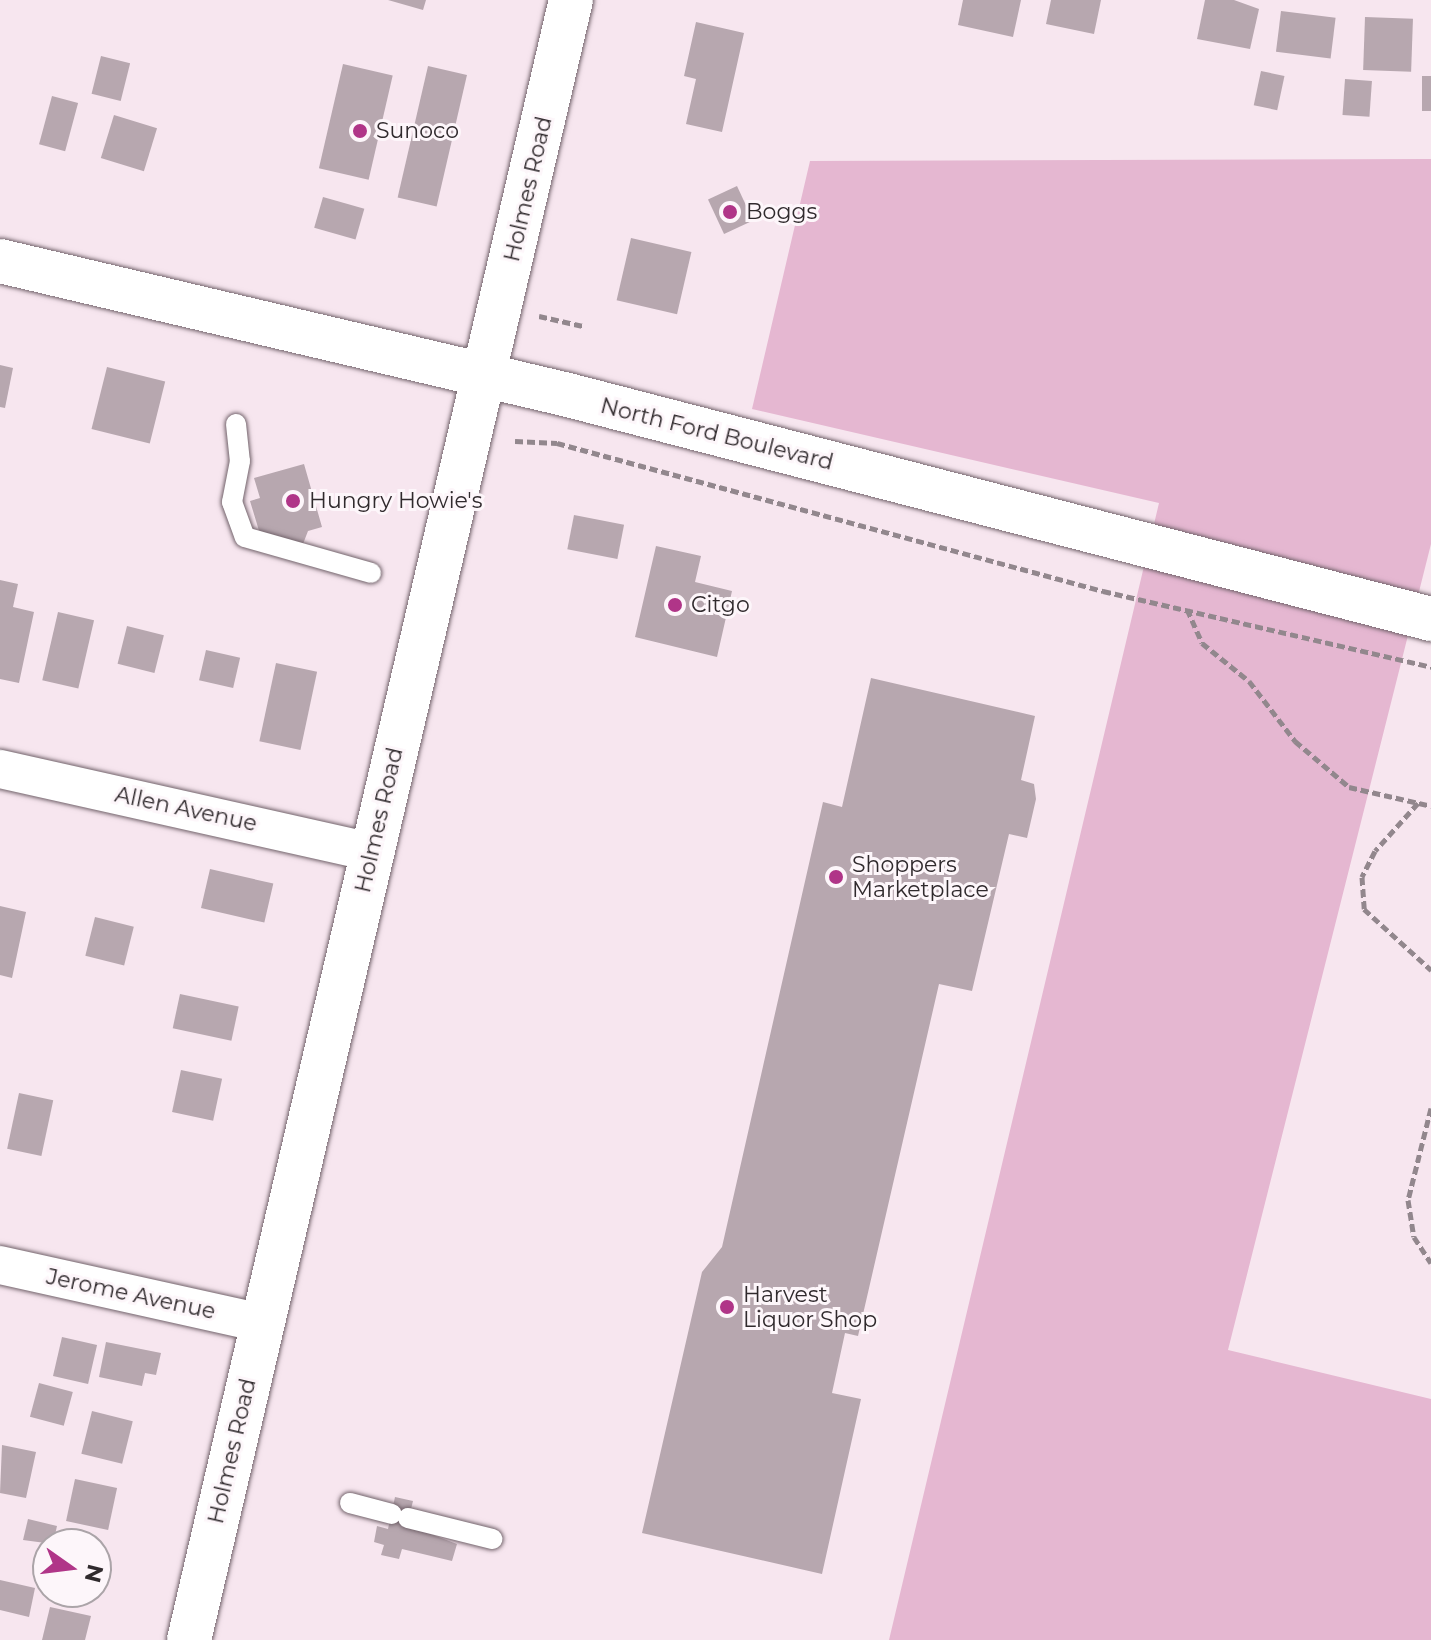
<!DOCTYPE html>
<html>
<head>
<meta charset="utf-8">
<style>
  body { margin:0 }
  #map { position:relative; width:1431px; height:1640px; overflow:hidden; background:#f7e6ef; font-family:Montserrat,sans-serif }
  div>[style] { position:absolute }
  .green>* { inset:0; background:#e5b7d1 }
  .building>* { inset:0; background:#b7a7af; transform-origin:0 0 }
  .path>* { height:5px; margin-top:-2.5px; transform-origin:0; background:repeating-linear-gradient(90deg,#92878d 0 8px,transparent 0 12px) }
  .roads { filter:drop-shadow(0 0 2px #72636b) drop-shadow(0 0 2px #72636b) }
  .service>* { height:20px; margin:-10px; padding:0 10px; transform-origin:10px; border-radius:10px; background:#fff }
  .minor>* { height:38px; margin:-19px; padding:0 19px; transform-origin:19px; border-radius:19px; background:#fff }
  .secondary>* { height:44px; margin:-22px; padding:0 22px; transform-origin:22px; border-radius:22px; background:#fff }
  .dots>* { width:22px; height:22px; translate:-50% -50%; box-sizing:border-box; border:4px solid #fdf6fa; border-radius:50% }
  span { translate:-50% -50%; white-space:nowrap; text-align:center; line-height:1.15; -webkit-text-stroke:6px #fdf6fa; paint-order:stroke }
  .poi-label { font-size:22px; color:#302a2d }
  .left { translate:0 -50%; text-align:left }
  .street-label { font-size:22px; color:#302a2d }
  .north { position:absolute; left:32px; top:1528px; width:80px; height:80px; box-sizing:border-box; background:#fdf6fa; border:2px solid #aba4a8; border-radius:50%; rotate:104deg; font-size:22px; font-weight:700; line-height:32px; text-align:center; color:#302a2d }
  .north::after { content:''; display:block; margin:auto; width:28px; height:36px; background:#b03588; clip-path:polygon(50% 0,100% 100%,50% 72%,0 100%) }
</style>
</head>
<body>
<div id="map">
  <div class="green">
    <i style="clip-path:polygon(1431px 159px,1431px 544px,1228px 1350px,1431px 1399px,1431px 1640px,889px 1640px,1159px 503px,752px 409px,810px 161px)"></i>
  </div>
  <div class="building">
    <i style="clip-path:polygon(388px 0,426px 0,423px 10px)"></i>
    <i style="clip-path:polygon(963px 0,1021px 0,1013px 37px,958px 25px)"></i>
    <i style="clip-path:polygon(1051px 0,1101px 0,1094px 34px,1046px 24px)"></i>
    <i style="clip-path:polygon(1205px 0,1234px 0,1259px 9px,1250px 49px,1197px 39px)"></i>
    <i style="left:1281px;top:11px;width:55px;height:41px;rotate:7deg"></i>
    <i style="left:1365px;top:17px;width:48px;height:53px;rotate:2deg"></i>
    <i style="clip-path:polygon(696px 22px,744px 33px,722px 132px,686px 124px,696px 79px,684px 76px)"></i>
    <i style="left:101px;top:56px;width:30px;height:39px;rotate:14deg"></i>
    <i style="left:343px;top:64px;width:51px;height:107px;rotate:13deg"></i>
    <i style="left:428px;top:66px;width:40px;height:135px;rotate:13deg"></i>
    <i style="left:1261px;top:71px;width:24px;height:35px;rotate:12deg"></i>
    <i style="left:1422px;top:76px;width:9px;height:35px"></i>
    <i style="left:1345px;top:79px;width:27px;height:36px;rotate:4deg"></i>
    <i style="left:52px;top:96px;width:27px;height:50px;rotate:15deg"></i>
    <i style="left:114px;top:115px;width:45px;height:45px;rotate:17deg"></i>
    <i style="left:737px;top:186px;width:38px;height:32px;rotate:65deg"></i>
    <i style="left:323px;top:197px;width:43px;height:32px;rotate:16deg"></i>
    <i style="left:631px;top:238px;width:62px;height:64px;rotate:13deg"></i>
    <i style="clip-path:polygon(0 365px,13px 368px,5px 408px,0 407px)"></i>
    <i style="left:107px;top:367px;width:60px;height:64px;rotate:14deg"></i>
    <i style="clip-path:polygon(304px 464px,322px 527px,308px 531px,303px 544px,260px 534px,250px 501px,260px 498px,254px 478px)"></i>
    <i style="left:574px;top:515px;width:51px;height:35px;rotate:11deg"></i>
    <i style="clip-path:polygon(656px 546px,701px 556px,695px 582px,732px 591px,717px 657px,635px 637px)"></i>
    <i style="clip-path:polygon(0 580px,18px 584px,13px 607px,34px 612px,19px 683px,0 679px)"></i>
    <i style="left:58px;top:612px;width:37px;height:70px;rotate:13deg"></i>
    <i style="left:127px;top:626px;width:38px;height:39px;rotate:14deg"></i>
    <i style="left:206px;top:650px;width:35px;height:31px;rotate:13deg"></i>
    <i style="left:276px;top:663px;width:42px;height:80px;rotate:12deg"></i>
    <i style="clip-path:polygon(871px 678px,1035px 716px,1021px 780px,1034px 784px,1036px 799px,1027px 838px,1009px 834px,972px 991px,939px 984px,858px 1336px,845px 1333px,832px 1393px,861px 1399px,822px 1574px,642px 1533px,702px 1272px,722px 1247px,823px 802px,842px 807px)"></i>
    <i style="left:210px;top:869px;width:65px;height:40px;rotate:13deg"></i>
    <i style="clip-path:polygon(0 906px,26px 912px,12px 978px,0 975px)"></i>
    <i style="left:95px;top:917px;width:40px;height:40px;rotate:14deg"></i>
    <i style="left:180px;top:994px;width:60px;height:35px;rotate:12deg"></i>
    <i style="left:181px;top:1070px;width:42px;height:43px;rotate:12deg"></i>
    <i style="left:19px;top:1093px;width:35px;height:57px;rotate:12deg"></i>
    <i style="left:62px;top:1337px;width:36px;height:40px;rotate:13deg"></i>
    <i style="clip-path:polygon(106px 1342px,161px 1353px,156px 1375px,145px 1373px,142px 1386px,99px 1377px)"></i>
    <i style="left:39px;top:1383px;width:35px;height:35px;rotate:15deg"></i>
    <i style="left:92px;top:1411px;width:42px;height:44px;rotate:14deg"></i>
    <i style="clip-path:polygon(2px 1445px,36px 1452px,26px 1498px,0 1493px)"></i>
    <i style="left:75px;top:1479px;width:43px;height:43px;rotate:12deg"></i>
    <i style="clip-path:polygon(395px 1497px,413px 1501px,407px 1525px,457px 1544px,452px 1561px,402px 1549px,399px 1559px,381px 1555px,384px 1545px,374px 1542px,377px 1526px,388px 1529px)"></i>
    <i style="clip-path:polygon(28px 1519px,57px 1526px,53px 1544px,23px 1540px)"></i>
    <i style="clip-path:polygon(0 1580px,35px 1588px,29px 1617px,0 1610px)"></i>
    <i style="clip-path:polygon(50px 1607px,91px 1616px,85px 1640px,42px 1640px)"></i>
  </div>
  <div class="path">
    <i style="left:539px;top:316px;width:45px;rotate:12.8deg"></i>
    <i style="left:515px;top:441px;width:42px;rotate:2.7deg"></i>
    <i style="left:557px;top:443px;width:566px;rotate:15.17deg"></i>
    <i style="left:1103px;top:591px;width:337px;rotate:13deg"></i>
    <i style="left:1187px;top:609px;width:37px;rotate:66deg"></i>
    <i style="left:1202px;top:643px;width:60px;rotate:39deg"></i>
    <i style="left:1249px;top:681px;width:76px;rotate:52.5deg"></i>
    <i style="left:1295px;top:741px;width:71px;rotate:40.4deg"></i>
    <i style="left:1349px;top:787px;width:84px;rotate:13deg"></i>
    <i style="left:1418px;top:803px;width:64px;rotate:131.9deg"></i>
    <i style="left:1375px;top:851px;width:29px;rotate:117deg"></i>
    <i style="left:1362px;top:877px;width:32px;rotate:86deg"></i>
    <i style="left:1364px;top:909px;width:91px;rotate:42.3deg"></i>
    <i style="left:1431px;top:1108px;width:95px;rotate:104deg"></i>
    <i style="left:1408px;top:1200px;width:37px;rotate:81deg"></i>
    <i style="left:1414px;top:1237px;width:31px;rotate:57deg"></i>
  </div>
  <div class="roads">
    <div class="service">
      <i style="left:236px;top:424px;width:37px;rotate:84deg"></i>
      <i style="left:240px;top:461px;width:42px;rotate:101deg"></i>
      <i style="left:232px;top:502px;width:37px;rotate:70deg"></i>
      <i style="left:245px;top:537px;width:131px;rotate:15.9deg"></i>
      <i style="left:350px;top:1503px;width:43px;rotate:14.7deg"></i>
      <i style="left:408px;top:1518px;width:87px;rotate:14deg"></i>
    </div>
    <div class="minor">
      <i style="left:0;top:769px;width:381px;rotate:12.6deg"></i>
      <i style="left:0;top:1265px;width:268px;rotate:12.5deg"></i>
    </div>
    <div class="secondary">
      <i style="left:0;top:261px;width:584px;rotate:13.27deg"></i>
      <i style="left:568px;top:395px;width:892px;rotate:14.55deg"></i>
      <i style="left:189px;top:1640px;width:1684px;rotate:-76.89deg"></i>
    </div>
  </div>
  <div class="dots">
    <i style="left:360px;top:131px;background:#b03588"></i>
    <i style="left:730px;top:212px;background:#b03588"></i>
    <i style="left:293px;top:501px;background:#b03588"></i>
    <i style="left:675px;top:605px;background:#b03588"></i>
    <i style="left:836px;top:877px;background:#b03588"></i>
    <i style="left:727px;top:1307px;background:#b03588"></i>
  </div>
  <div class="poi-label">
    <span class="left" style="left:376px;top:131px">Sunoco</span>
    <span class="left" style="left:746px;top:212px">Boggs</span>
    <span class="left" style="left:309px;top:501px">Hungry Howie's</span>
    <span class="left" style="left:691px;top:605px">Citgo</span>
    <span class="left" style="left:852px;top:877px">Shoppers<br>Marketplace</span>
    <span class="left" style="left:743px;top:1307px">Harvest<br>Liquor Shop</span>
  </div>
  <div class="street-label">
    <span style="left:528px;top:189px;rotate:-77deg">Holmes Road</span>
    <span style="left:717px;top:434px;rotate:14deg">North Ford Boulevard</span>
    <span style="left:186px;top:809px;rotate:12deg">Allen Avenue</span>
    <span style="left:379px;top:820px;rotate:-77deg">Holmes Road</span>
    <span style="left:131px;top:1294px;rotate:12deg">Jerome Avenue</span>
    <span style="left:232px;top:1451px;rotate:-77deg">Holmes Road</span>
  </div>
  <div class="north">N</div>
</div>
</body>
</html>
